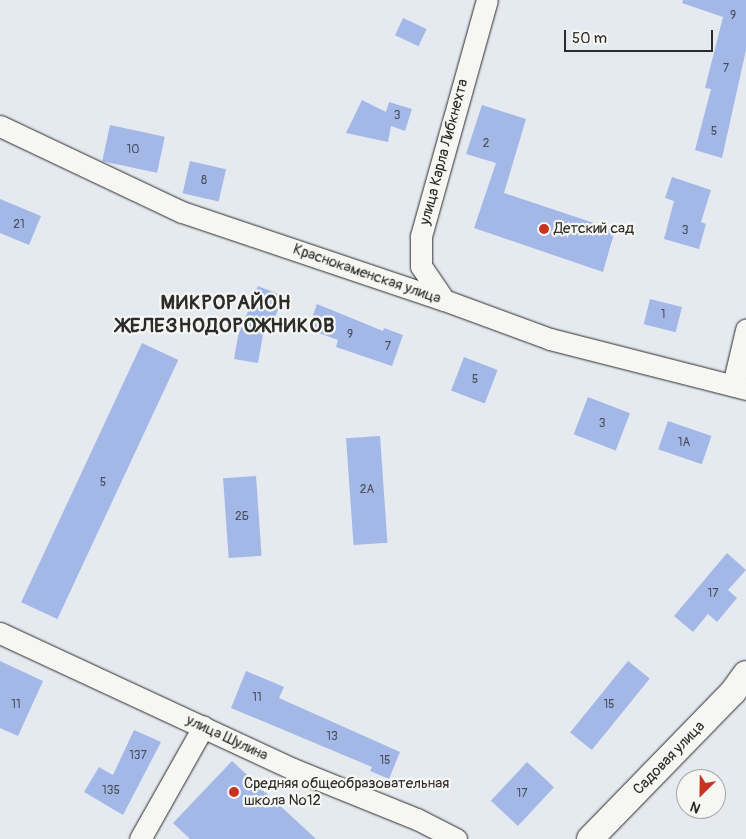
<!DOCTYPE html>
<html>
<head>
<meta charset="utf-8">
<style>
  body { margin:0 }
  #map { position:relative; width:746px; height:839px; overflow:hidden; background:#e5eaf0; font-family:Pangolin,sans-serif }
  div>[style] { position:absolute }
  .building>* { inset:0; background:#a3b8e6; transform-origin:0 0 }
  .roads { filter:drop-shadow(0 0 1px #2b2b2b) drop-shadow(0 0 1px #2b2b2b) }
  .minor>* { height:21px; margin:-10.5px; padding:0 10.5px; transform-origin:10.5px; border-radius:10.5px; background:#f6f6f2 }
  .tertiary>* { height:26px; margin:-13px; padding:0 13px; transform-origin:13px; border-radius:13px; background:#f6f6f2 }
  .dots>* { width:14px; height:14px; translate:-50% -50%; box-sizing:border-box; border:2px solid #f6f6f2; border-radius:50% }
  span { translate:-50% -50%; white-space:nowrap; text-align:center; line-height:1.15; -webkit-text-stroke:4.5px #f6f6f2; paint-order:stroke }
  .number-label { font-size:12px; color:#494e5a }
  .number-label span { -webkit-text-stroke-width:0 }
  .street-label { font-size:15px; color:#2b2b2b }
  .poi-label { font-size:15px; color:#2b2b2b }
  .left { translate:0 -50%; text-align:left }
  .district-label { font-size:20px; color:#2b2b2b; font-weight:700; letter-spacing:1px }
  .north { position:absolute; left:676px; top:769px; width:50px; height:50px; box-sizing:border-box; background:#f6f6f2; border:1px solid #a5a5a2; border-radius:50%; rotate:203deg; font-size:14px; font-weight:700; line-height:20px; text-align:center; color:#2b2b2b }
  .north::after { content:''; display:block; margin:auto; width:18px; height:22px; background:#c8321e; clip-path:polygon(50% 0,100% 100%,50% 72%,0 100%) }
  .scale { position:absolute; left:564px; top:30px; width:149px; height:22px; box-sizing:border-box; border:2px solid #2b2b2b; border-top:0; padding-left:6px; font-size:15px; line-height:18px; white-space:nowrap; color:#2b2b2b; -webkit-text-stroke:4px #f6f6f2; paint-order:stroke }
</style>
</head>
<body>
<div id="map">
  <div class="building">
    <i style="clip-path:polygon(683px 0,746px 0,746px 50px,722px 158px,695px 150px,711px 89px,705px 88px,723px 17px,682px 3px)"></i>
    <i style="left:403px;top:18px;width:26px;height:19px;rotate:25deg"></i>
    <i style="clip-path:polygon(362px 100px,386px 112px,389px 102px,412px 109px,405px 131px,391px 126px,388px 142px,346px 133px)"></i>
    <i style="clip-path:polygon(482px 105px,526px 119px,504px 193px,615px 230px,603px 272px,474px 228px,496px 163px,466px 154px)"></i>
    <i style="left:110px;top:125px;width:56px;height:37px;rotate:12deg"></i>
    <i style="left:190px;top:161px;width:37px;height:33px;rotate:13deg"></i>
    <i style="clip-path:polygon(672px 177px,711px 190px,701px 222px,706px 224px,699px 249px,664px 239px,674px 201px,665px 198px)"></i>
    <i style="clip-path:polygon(0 199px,41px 216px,29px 245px,0 233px)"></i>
    <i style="clip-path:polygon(258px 286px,283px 296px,272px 325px,265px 323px,258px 363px,234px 359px,238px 336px)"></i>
    <i style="left:650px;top:299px;width:33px;height:26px;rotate:14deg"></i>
    <i style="clip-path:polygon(317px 304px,383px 331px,384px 328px,403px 335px,392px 366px,336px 347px,338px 340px,308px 329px)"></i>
    <i style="left:142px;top:343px;width:40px;height:286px;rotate:25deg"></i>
    <i style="left:464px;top:357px;width:36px;height:36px;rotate:21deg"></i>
    <i style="left:588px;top:397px;width:45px;height:40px;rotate:21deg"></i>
    <i style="left:668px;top:421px;width:46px;height:30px;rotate:19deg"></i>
    <i style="left:380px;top:436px;width:107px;height:34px;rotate:86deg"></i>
    <i style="left:256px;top:476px;width:80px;height:33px;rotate:86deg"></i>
    <i style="clip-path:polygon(727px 553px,746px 570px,728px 590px,737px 598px,717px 622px,708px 614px,693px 632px,674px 616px)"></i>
    <i style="clip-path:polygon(0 661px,43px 681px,18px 736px,0 728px)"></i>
    <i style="left:628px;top:661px;width:28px;height:92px;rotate:39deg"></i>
    <i style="clip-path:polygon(246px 671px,284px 687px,279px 698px,400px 752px,389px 779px,370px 771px,372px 767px,231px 708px)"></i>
    <i style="clip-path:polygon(134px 730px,161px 742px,123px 815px,84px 792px,99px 767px,113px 775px)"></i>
    <i style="clip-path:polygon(232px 761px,316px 839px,190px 839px,173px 823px)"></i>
    <i style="left:527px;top:762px;width:37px;height:53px;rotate:43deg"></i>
  </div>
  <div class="roads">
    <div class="minor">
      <i style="left:0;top:126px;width:201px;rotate:25.3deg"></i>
      <i style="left:182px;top:212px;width:276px;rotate:18.6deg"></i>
      <i style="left:444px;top:300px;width:113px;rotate:20.2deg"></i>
      <i style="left:550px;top:339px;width:202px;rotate:14.3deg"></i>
      <i style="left:444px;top:300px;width:41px;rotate:-124.1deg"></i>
      <i style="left:421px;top:266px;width:30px;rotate:-90deg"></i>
      <i style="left:421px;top:236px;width:245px;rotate:-74.4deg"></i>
      <i style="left:733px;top:385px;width:57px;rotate:-76.7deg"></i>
      <i style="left:0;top:633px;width:323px;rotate:24.9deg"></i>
      <i style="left:293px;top:769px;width:134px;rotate:22deg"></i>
      <i style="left:417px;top:819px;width:44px;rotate:27.1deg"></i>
      <i style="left:140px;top:839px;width:129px;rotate:-60.6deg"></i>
    </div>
    <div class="tertiary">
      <i style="left:590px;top:839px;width:205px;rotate:-45.8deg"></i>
      <i style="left:733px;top:692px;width:22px;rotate:-54deg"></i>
    </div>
  </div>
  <div class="dots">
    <i style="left:544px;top:229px;background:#c8321e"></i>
    <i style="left:234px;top:792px;background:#c8321e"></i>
  </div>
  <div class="number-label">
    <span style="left:733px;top:16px">9</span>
    <span style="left:726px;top:69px">7</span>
    <span style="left:397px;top:116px">3</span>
    <span style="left:714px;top:132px">5</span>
    <span style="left:486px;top:144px">2</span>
    <span style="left:133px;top:150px">10</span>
    <span style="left:204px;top:181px">8</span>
    <span style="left:19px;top:225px">21</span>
    <span style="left:685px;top:231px">3</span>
    <span style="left:663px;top:315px">1</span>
    <span style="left:350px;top:335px">9</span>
    <span style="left:388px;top:347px">7</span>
    <span style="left:475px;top:380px">5</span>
    <span style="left:602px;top:424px">3</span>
    <span style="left:684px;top:443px">1А</span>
    <span style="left:103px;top:483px">5</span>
    <span style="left:367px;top:490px">2А</span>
    <span style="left:242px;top:517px">2Б</span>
    <span style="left:713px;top:594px">17</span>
    <span style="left:257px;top:698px">11</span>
    <span style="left:16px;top:705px">11</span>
    <span style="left:609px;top:705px">15</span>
    <span style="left:332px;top:737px">13</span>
    <span style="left:138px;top:756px">137</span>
    <span style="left:385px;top:761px">15</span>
    <span style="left:111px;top:791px">135</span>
    <span style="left:522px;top:794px">17</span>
  </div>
  <div class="street-label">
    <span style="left:444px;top:152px;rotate:-75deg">улица Карла Либкнехта</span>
    <span style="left:367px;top:274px;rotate:19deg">Краснокаменская улица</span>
    <span style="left:227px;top:738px;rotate:25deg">улица Шулина</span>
    <span style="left:669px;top:758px;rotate:-46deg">Садовая улица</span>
  </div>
  <div class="poi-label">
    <span class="left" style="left:554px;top:229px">Детский сад</span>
    <span class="left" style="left:244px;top:792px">Средняя общеобразовательная<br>школа №12</span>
  </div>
  <div class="district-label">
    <span style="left:226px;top:314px">МИКРОРАЙОН<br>ЖЕЛЕЗНОДОРОЖНИКОВ</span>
  </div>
  <div class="north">N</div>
  <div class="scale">50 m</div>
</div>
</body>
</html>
